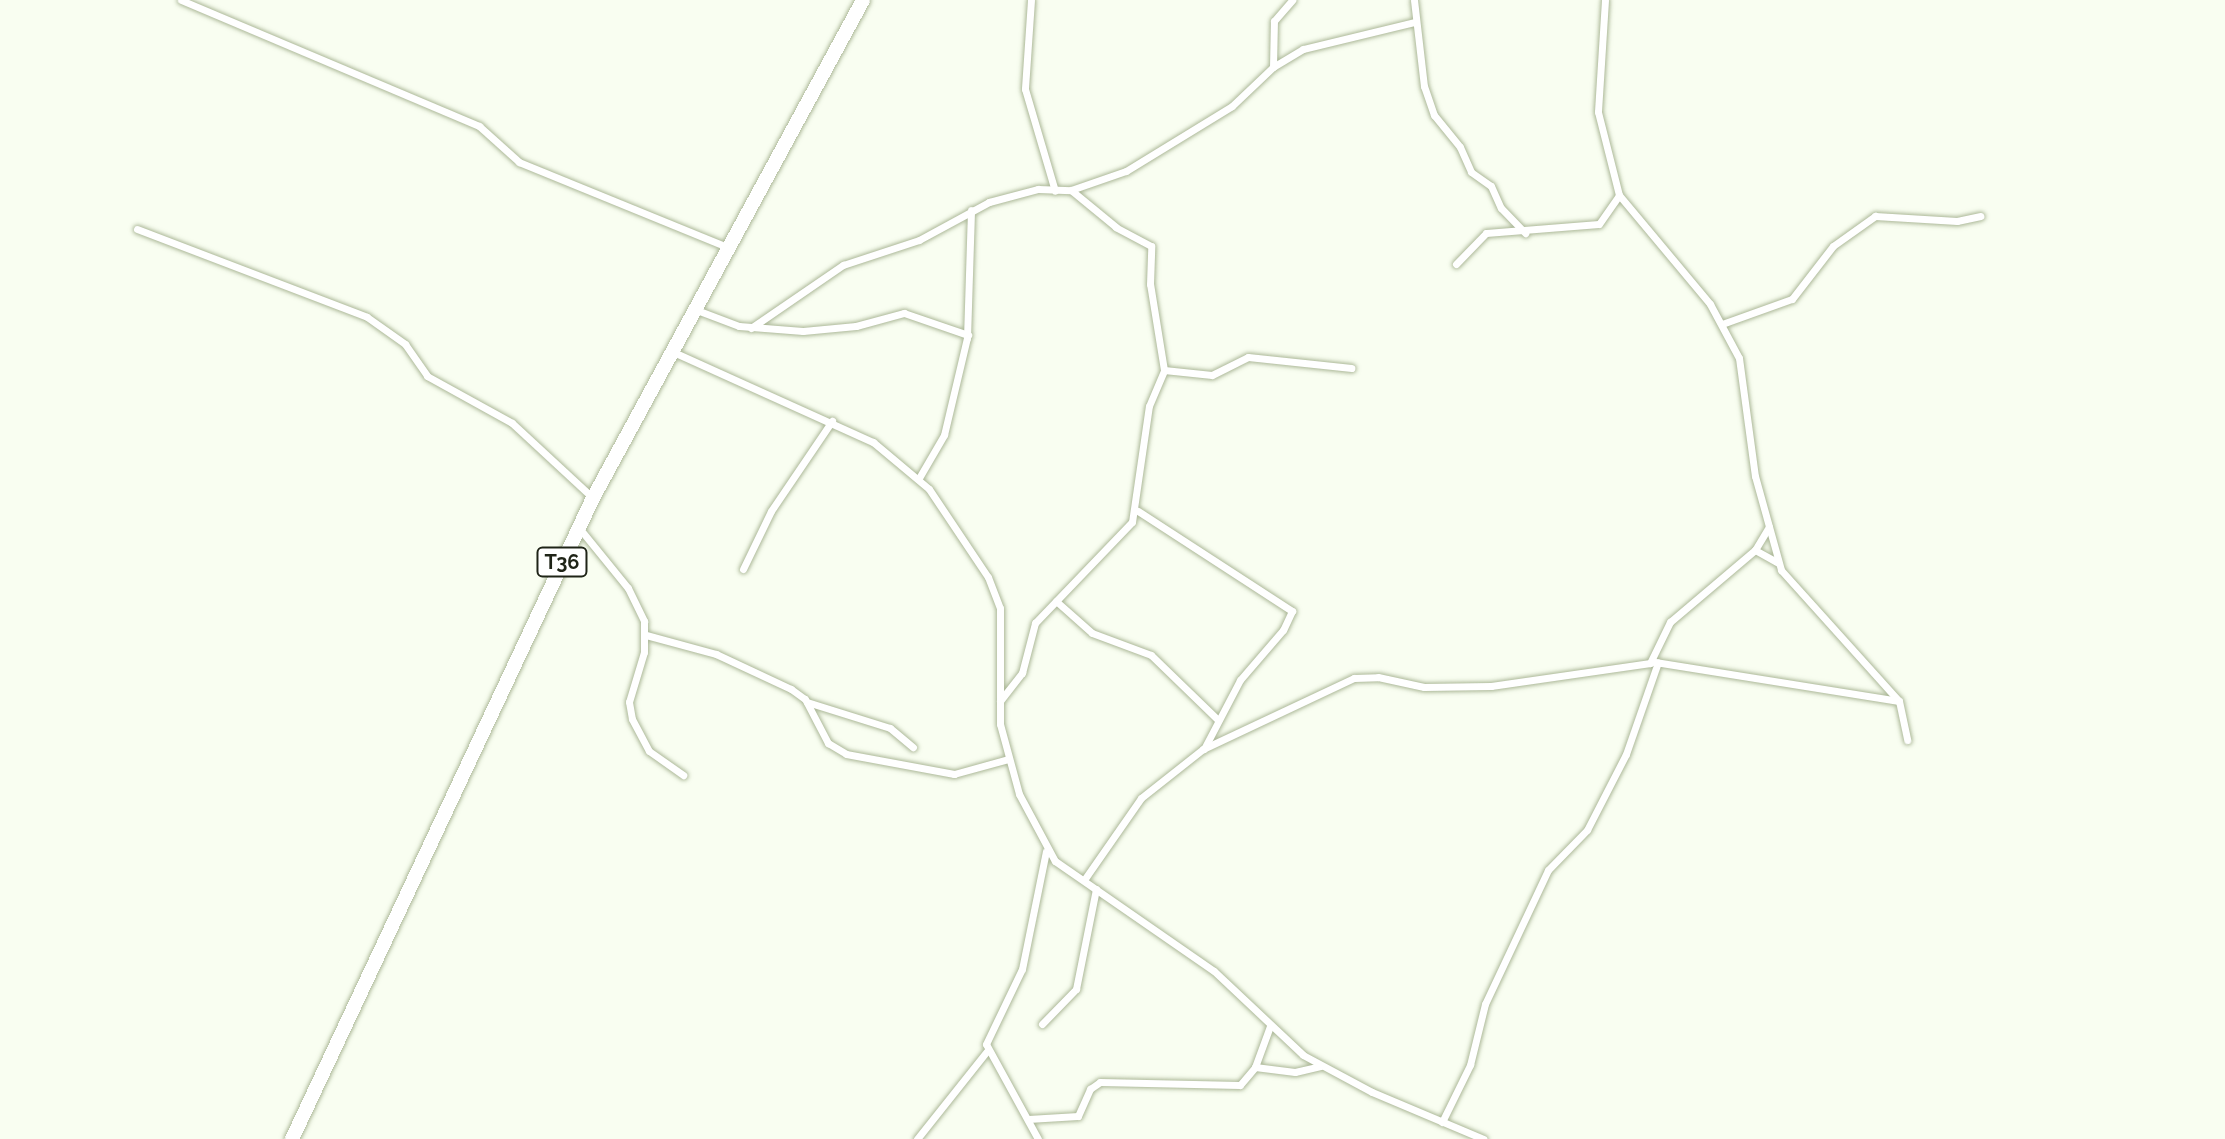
<!DOCTYPE html>
<html>
<head>
<meta charset="utf-8">
<style>
  body { margin:0 }
  #map { position:relative; width:2225px; height:1139px; overflow:hidden; background:#f9fef1; font-family:Raleway,sans-serif }
  div>[style] { position:absolute }
  .roads { filter:drop-shadow(0 0 2px #acb898) drop-shadow(0 0 2px #acb898) }
  .street>* { height:7px; margin:-3.5px; padding:0 3.5px; transform-origin:3.5px; border-radius:3.5px; background:#fff }
  .highway>* { height:14px; margin:-7px; padding:0 7px; transform-origin:7px; border-radius:7px; background:#fff }
  span { translate:-50% -50%; white-space:nowrap; text-align:center; line-height:1.15; -webkit-text-stroke:8px #fff; paint-order:stroke }
  .shield-label span { padding:2px 6px; background:#fff; border:2px solid; border-radius:6px; -webkit-text-stroke-width:0 }
  .shield-label { font-size:20px; color:#1f2417; font-weight:700 }
</style>
</head>
<body>
<div id="map">
  <div class="roads">
    <div class="street">
      <i style="left:181px;top:0;width:324px;rotate:22.9deg"></i>
      <i style="left:479px;top:126px;width:54px;rotate:42deg"></i>
      <i style="left:519px;top:162px;width:222px;rotate:22.2deg"></i>
      <i style="left:1031px;top:0;width:89px;rotate:93.9deg"></i>
      <i style="left:1025px;top:89px;width:106px;rotate:73.6deg"></i>
      <i style="left:1414px;top:0;width:87px;rotate:83.4deg"></i>
      <i style="left:1424px;top:86px;width:31px;rotate:71deg"></i>
      <i style="left:1434px;top:115px;width:41px;rotate:50.9deg"></i>
      <i style="left:1460px;top:147px;width:27px;rotate:66deg"></i>
      <i style="left:1471px;top:172px;width:24px;rotate:35deg"></i>
      <i style="left:1491px;top:186px;width:24px;rotate:66deg"></i>
      <i style="left:1501px;top:208px;width:35px;rotate:46deg"></i>
      <i style="left:1605px;top:0;width:112px;rotate:93.6deg"></i>
      <i style="left:1598px;top:112px;width:86px;rotate:75.8deg"></i>
      <i style="left:1619px;top:195px;width:142px;rotate:50.1deg"></i>
      <i style="left:1710px;top:304px;width:61px;rotate:61.8deg"></i>
      <i style="left:1739px;top:358px;width:119px;rotate:82.3deg"></i>
      <i style="left:1755px;top:476px;width:98px;rotate:74.5deg"></i>
      <i style="left:1781px;top:570px;width:176px;rotate:48deg"></i>
      <i style="left:1273px;top:67px;width:46px;rotate:-88.8deg"></i>
      <i style="left:1274px;top:21px;width:28px;rotate:-49deg"></i>
      <i style="left:137px;top:229px;width:246px;rotate:20.9deg"></i>
      <i style="left:367px;top:317px;width:47px;rotate:35.4deg"></i>
      <i style="left:405px;top:344px;width:39px;rotate:55deg"></i>
      <i style="left:427px;top:376px;width:97px;rotate:28.9deg"></i>
      <i style="left:512px;top:423px;width:110px;rotate:42.8deg"></i>
      <i style="left:1456px;top:264px;width:43px;rotate:-45.9deg"></i>
      <i style="left:1486px;top:233px;width:113px;rotate:-4.6deg"></i>
      <i style="left:1599px;top:224px;width:35px;rotate:-55deg"></i>
      <i style="left:694px;top:309px;width:48px;rotate:20.7deg"></i>
      <i style="left:739px;top:326px;width:64px;rotate:4.5deg"></i>
      <i style="left:803px;top:331px;width:53px;rotate:-5.4deg"></i>
      <i style="left:856px;top:326px;width:50px;rotate:-15.2deg"></i>
      <i style="left:904px;top:313px;width:68px;rotate:19deg"></i>
      <i style="left:1722px;top:324px;width:74px;rotate:-19.7deg"></i>
      <i style="left:1792px;top:299px;width:67px;rotate:-52.3deg"></i>
      <i style="left:1833px;top:246px;width:52px;rotate:-35.5deg"></i>
      <i style="left:1875px;top:216px;width:82px;rotate:3.5deg"></i>
      <i style="left:1957px;top:221px;width:24px;rotate:-12deg"></i>
      <i style="left:751px;top:328px;width:112px;rotate:-34.4deg"></i>
      <i style="left:843px;top:265px;width:80px;rotate:-18.2deg"></i>
      <i style="left:919px;top:240px;width:80px;rotate:-28.5deg"></i>
      <i style="left:989px;top:202px;width:51px;rotate:-14.9deg"></i>
      <i style="left:1038px;top:189px;width:33px;rotate:2deg"></i>
      <i style="left:1071px;top:190px;width:58px;rotate:-19.1deg"></i>
      <i style="left:1126px;top:171px;width:124px;rotate:-31.5deg"></i>
      <i style="left:1232px;top:106px;width:57px;rotate:-43.6deg"></i>
      <i style="left:1273px;top:67px;width:35px;rotate:-31deg"></i>
      <i style="left:1303px;top:49px;width:115px;rotate:-13.6deg"></i>
      <i style="left:671px;top:351px;width:222px;rotate:24.3deg"></i>
      <i style="left:873px;top:442px;width:73px;rotate:40deg"></i>
      <i style="left:929px;top:489px;width:106px;rotate:56.2deg"></i>
      <i style="left:988px;top:577px;width:33px;rotate:69deg"></i>
      <i style="left:1000px;top:608px;width:116px;rotate:90deg"></i>
      <i style="left:1000px;top:724px;width:73px;rotate:74.8deg"></i>
      <i style="left:1019px;top:794px;width:76px;rotate:61.8deg"></i>
      <i style="left:1055px;top:861px;width:193px;rotate:34.7deg"></i>
      <i style="left:1214px;top:971px;width:122px;rotate:43.3deg"></i>
      <i style="left:1303px;top:1055px;width:78px;rotate:28.2deg"></i>
      <i style="left:1372px;top:1092px;width:121px;rotate:22.9deg"></i>
      <i style="left:1164px;top:370px;width:48px;rotate:5.9deg"></i>
      <i style="left:1212px;top:375px;width:40px;rotate:-26.6deg"></i>
      <i style="left:1248px;top:357px;width:104px;rotate:6.1deg"></i>
      <i style="left:919px;top:478px;width:50px;rotate:-59.8deg"></i>
      <i style="left:944px;top:435px;width:100px;rotate:-76.7deg"></i>
      <i style="left:967px;top:338px;width:128px;rotate:-88.2deg"></i>
      <i style="left:1138px;top:511px;width:184px;rotate:33deg"></i>
      <i style="left:1292px;top:611px;width:21px;rotate:115deg"></i>
      <i style="left:1283px;top:630px;width:66px;rotate:130.7deg"></i>
      <i style="left:1240px;top:680px;width:78px;rotate:117.6deg"></i>
      <i style="left:580px;top:529px;width:76px;rotate:50.9deg"></i>
      <i style="left:628px;top:588px;width:37px;rotate:64deg"></i>
      <i style="left:644px;top:621px;width:31px;rotate:90deg"></i>
      <i style="left:644px;top:652px;width:52px;rotate:106.7deg"></i>
      <i style="left:629px;top:702px;width:17px;rotate:80deg"></i>
      <i style="left:632px;top:719px;width:36px;rotate:62deg"></i>
      <i style="left:649px;top:751px;width:42px;rotate:35.2deg"></i>
      <i style="left:1755px;top:550px;width:25px;rotate:29deg"></i>
      <i style="left:743px;top:569px;width:64px;rotate:-64.2deg"></i>
      <i style="left:771px;top:511px;width:109px;rotate:-55.9deg"></i>
      <i style="left:1056px;top:601px;width:48px;rotate:41.6deg"></i>
      <i style="left:1092px;top:633px;width:63px;rotate:20.4deg"></i>
      <i style="left:1151px;top:655px;width:93px;rotate:44.1deg"></i>
      <i style="left:646px;top:635px;width:73px;rotate:15.2deg"></i>
      <i style="left:716px;top:654px;width:83px;rotate:25deg"></i>
      <i style="left:791px;top:689px;width:17px;rotate:36deg"></i>
      <i style="left:805px;top:699px;width:50px;rotate:62.4deg"></i>
      <i style="left:828px;top:743px;width:21px;rotate:31deg"></i>
      <i style="left:846px;top:754px;width:110px;rotate:10.5deg"></i>
      <i style="left:954px;top:774px;width:56px;rotate:-15.5deg"></i>
      <i style="left:1655px;top:662px;width:247px;rotate:9.1deg"></i>
      <i style="left:1899px;top:701px;width:40px;rotate:78deg"></i>
      <i style="left:1000px;top:701px;width:36px;rotate:-52deg"></i>
      <i style="left:1022px;top:673px;width:52px;rotate:-75.4deg"></i>
      <i style="left:1035px;top:623px;width:140px;rotate:-46.2deg"></i>
      <i style="left:1132px;top:522px;width:117px;rotate:-81.7deg"></i>
      <i style="left:1149px;top:406px;width:39px;rotate:-67deg"></i>
      <i style="left:1164px;top:370px;width:87px;rotate:-99.2deg"></i>
      <i style="left:1150px;top:284px;width:38px;rotate:-88deg"></i>
      <i style="left:1151px;top:246px;width:40px;rotate:-152deg"></i>
      <i style="left:1116px;top:227px;width:58px;rotate:-140.6deg"></i>
      <i style="left:807px;top:702px;width:87px;rotate:17.4deg"></i>
      <i style="left:890px;top:728px;width:30px;rotate:40deg"></i>
      <i style="left:1084px;top:880px;width:100px;rotate:-55.2deg"></i>
      <i style="left:1141px;top:798px;width:79px;rotate:-38.3deg"></i>
      <i style="left:1203px;top:749px;width:167px;rotate:-25.2deg"></i>
      <i style="left:1354px;top:678px;width:24px;rotate:-2deg"></i>
      <i style="left:1378px;top:677px;width:47px;rotate:12.3deg"></i>
      <i style="left:1424px;top:687px;width:67px;rotate:-0.9deg"></i>
      <i style="left:1491px;top:686px;width:161px;rotate:-8.2deg"></i>
      <i style="left:1650px;top:663px;width:46px;rotate:-64deg"></i>
      <i style="left:1670px;top:622px;width:111px;rotate:-40.3deg"></i>
      <i style="left:1755px;top:550px;width:27px;rotate:-59deg"></i>
      <i style="left:1042px;top:1024px;width:49px;rotate:-45.8deg"></i>
      <i style="left:1076px;top:989px;width:102px;rotate:-78.7deg"></i>
      <i style="left:1255px;top:1067px;width:40px;rotate:7.1deg"></i>
      <i style="left:1295px;top:1072px;width:26px;rotate:-13deg"></i>
      <i style="left:1028px;top:1119px;width:50px;rotate:-3.4deg"></i>
      <i style="left:1078px;top:1116px;width:30px;rotate:-66deg"></i>
      <i style="left:1090px;top:1089px;width:12px;rotate:-35deg"></i>
      <i style="left:1100px;top:1082px;width:140px;rotate:1.2deg"></i>
      <i style="left:1240px;top:1085px;width:23px;rotate:-50deg"></i>
      <i style="left:1255px;top:1067px;width:44px;rotate:-69.9deg"></i>
      <i style="left:1442px;top:1122px;width:64px;rotate:-63.8deg"></i>
      <i style="left:1470px;top:1065px;width:63px;rotate:-76.2deg"></i>
      <i style="left:1485px;top:1004px;width:148px;rotate:-64.8deg"></i>
      <i style="left:1548px;top:870px;width:56px;rotate:-45.7deg"></i>
      <i style="left:1587px;top:830px;width:85px;rotate:-62.8deg"></i>
      <i style="left:1626px;top:754px;width:97px;rotate:-70.8deg"></i>
      <i style="left:917px;top:1139px;width:112px;rotate:-51.5deg"></i>
      <i style="left:1038px;top:1139px;width:108px;rotate:-118.7deg"></i>
      <i style="left:986px;top:1044px;width:83px;rotate:-64.4deg"></i>
      <i style="left:1022px;top:969px;width:120px;rotate:-78.5deg"></i>
    </div>
    <div class="highway">
      <i style="left:292px;top:1139px;width:708px;rotate:-64.85deg"></i>
      <i style="left:593px;top:498px;width:566px;rotate:-61.53deg"></i>
    </div>
  </div>
  <div class="shield-label">
    <span style="left:562px;top:562px">T36</span>
  </div>
</div>
</body>
</html>
